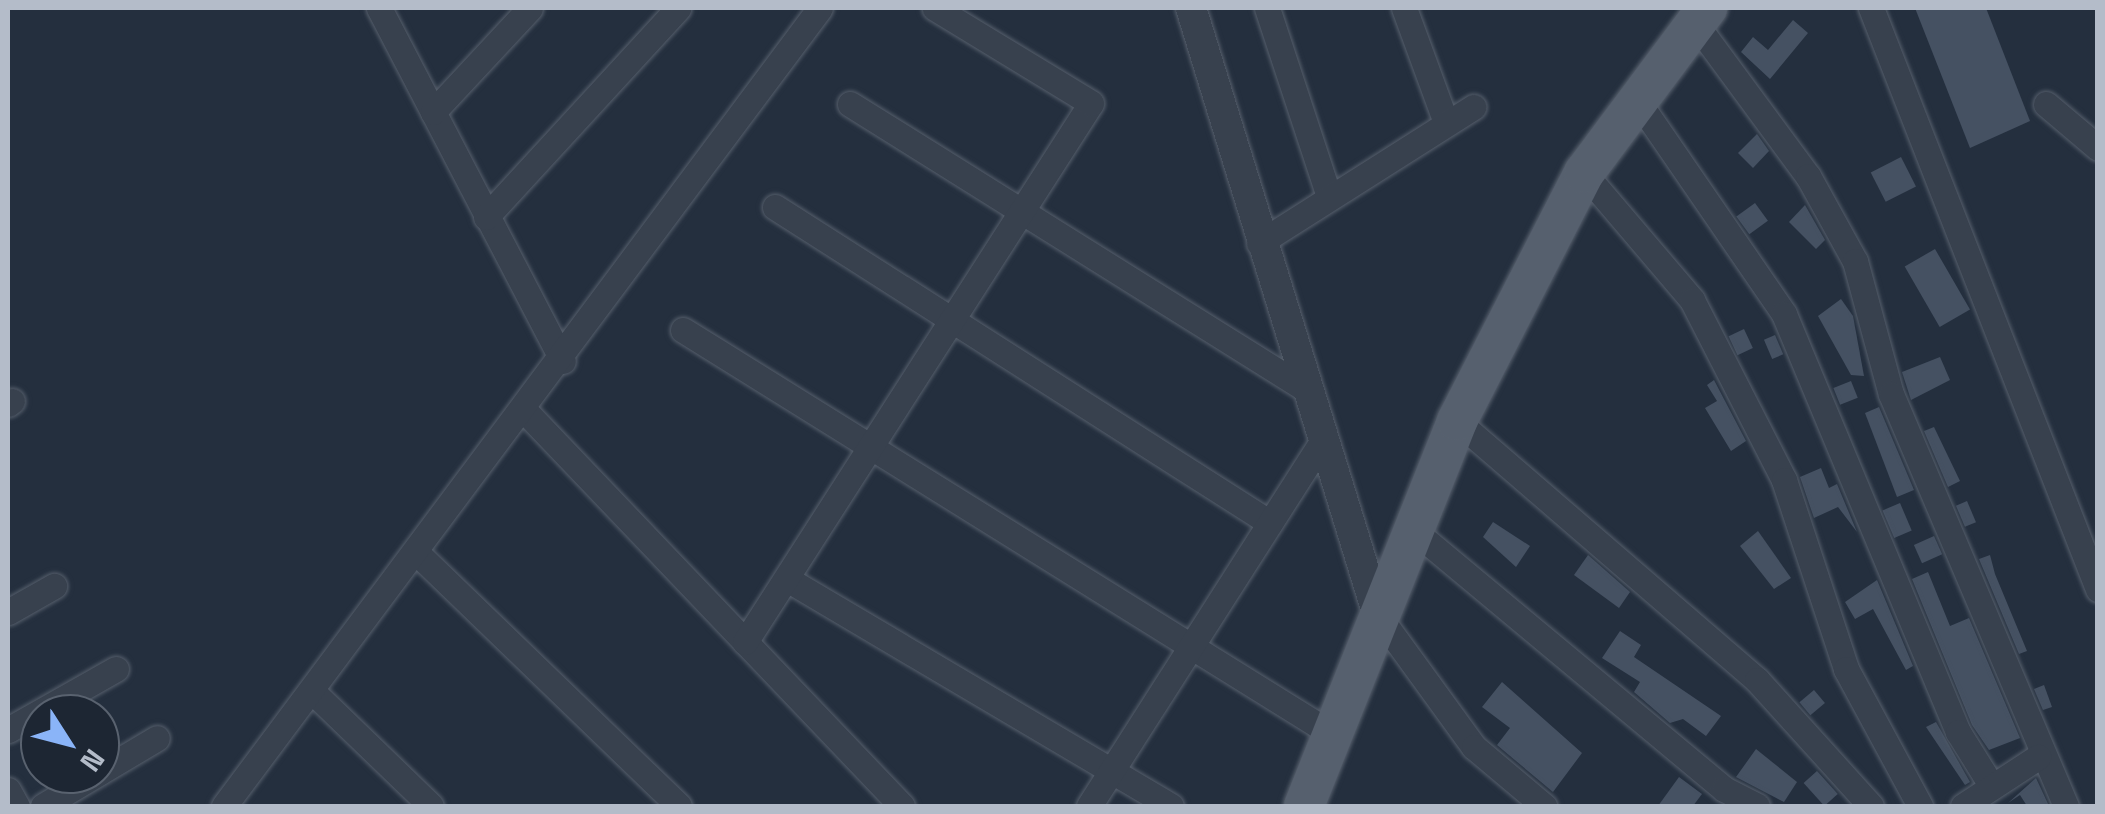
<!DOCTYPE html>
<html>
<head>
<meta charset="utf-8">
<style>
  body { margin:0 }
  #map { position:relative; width:2105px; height:814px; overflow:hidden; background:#242f3e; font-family:"Space Grotesk",sans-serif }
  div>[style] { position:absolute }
  .building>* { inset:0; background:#455162; transform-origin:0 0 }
  .roads { filter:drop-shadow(0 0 2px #565f6c) drop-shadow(0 0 2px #565f6c) }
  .minor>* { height:25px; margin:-12.5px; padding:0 12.5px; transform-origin:12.5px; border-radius:12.5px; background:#38414e }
  .tertiary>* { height:30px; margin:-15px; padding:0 15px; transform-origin:15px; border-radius:15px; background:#38414e }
  .primary>* { height:40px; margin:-20px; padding:0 20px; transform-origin:20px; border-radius:20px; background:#56606e }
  span { translate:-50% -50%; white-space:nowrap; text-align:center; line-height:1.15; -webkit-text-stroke:8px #1d2633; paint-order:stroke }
  .frame { position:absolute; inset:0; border:10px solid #b4bcc9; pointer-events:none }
  .north { position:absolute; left:20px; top:694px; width:100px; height:100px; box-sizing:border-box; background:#1d2633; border:2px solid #59626f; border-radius:50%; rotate:126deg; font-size:28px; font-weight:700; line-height:40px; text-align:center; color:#b4bcc9 }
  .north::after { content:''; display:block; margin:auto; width:35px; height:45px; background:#8ab4f8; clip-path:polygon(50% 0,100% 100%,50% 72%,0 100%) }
</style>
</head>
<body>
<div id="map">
  <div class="building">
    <i style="clip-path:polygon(1915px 8px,1986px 8px,2030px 121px,1970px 148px)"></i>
    <i style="clip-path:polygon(1793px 20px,1808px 33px,1770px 79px,1741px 52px,1753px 37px,1768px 50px)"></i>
    <i style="clip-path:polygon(1757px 134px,1769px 151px,1753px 168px,1738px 153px)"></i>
    <i style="left:1901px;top:157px;width:33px;height:34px;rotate:63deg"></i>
    <i style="left:1755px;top:203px;width:22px;height:23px;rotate:54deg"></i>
    <i style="clip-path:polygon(1805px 205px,1825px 240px,1816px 249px,1789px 222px)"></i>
    <i style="left:1935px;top:249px;width:70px;height:35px;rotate:60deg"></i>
    <i style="clip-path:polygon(1841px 299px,1853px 316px,1864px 376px,1851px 375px,1818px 316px)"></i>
    <i style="left:1744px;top:329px;width:21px;height:17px;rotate:65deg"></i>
    <i style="left:1775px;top:335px;width:21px;height:12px;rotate:67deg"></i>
    <i style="clip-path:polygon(1940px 357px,1950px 380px,1911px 400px,1902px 372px)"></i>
    <i style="clip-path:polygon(1714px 380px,1746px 441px,1731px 451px,1705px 408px,1717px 401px,1707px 385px)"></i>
    <i style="left:1851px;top:381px;width:18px;height:19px;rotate:68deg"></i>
    <i style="clip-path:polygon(1879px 407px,1914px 490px,1897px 497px,1865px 413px)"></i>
    <i style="clip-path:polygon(1934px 427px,1960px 481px,1948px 487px,1924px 431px)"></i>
    <i style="clip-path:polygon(1821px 468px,1829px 488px,1837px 484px,1857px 532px,1838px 507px,1814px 518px,1800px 477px)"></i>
    <i style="left:1967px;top:501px;width:23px;height:12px;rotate:67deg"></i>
    <i style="left:1900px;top:503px;width:30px;height:19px;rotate:67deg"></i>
    <i style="clip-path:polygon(1493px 522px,1530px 546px,1516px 567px,1483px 537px)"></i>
    <i style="clip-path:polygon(1758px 531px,1791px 578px,1774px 589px,1740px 546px)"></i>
    <i style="left:1934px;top:536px;width:20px;height:22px;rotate:66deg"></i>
    <i style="clip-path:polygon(1588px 555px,1630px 592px,1619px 608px,1574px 575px)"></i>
    <i style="clip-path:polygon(1990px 555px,1995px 574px,2027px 651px,2019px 654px,1979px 559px)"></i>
    <i style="clip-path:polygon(1928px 572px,1950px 626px,1969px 618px,2020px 738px,1989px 750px,1972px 725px,1912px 579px)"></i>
    <i style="clip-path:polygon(1877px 580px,1913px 666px,1906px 670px,1873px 609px,1855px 619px,1845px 602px)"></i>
    <i style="clip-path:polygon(1620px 631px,1641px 645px,1634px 657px,1721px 716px,1706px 736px,1683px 719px,1670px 723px,1634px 692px,1640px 682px,1602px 658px)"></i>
    <i style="clip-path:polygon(1502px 682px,1582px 753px,1553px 792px,1497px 745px,1510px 728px,1482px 707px)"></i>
    <i style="clip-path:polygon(2044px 685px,2052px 707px,2043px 710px,2034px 689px)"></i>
    <i style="left:1814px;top:690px;width:17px;height:19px;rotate:50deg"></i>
    <i style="clip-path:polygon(1936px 722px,1970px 782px,1965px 785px,1926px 727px)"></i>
    <i style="clip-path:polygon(1756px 749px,1797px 782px,1784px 802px,1736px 777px)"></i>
    <i style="left:1817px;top:771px;width:31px;height:18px;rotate:48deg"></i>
    <i style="clip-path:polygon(1679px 777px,1702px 794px,1693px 806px,1658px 806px)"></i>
    <i style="clip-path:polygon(2036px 778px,2049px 806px,2027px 806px,2020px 795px,2008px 803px)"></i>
  </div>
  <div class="roads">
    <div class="minor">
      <i style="left:379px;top:8px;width:398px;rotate:62.5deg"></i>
      <i style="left:1267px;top:8px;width:195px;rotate:71.8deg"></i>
      <i style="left:1404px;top:8px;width:122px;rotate:69.9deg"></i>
      <i style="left:1871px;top:8px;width:624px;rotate:68.66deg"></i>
      <i style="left:1695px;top:23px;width:190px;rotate:53.6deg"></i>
      <i style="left:1808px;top:176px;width:97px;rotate:61.1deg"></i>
      <i style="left:1855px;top:261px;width:138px;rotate:74.9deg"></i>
      <i style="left:1891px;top:394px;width:448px;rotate:67deg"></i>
      <i style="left:1635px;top:97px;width:263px;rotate:55.5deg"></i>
      <i style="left:1784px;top:314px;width:453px;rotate:67.4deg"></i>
      <i style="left:1958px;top:732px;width:62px;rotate:58.1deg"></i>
      <i style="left:850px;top:104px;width:541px;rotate:32.02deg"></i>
      <i style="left:2046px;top:104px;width:68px;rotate:40.2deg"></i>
      <i style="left:433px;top:112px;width:142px;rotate:-47deg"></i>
      <i style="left:1584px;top:173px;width:167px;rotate:49.6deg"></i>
      <i style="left:1692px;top:300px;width:202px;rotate:62.9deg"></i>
      <i style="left:1784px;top:480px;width:199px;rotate:71.8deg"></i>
      <i style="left:1846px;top:669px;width:156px;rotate:61.6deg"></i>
      <i style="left:775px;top:207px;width:587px;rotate:32.55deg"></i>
      <i style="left:486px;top:217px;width:284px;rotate:-47.4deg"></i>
      <i style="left:1259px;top:243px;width:254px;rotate:-32.4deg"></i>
      <i style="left:683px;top:330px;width:764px;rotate:31.9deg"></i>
      <i style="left:8px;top:404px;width:5px;rotate:-37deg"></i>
      <i style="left:525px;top:411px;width:546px;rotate:46.34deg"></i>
      <i style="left:1457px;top:421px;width:396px;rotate:40.8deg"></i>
      <i style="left:1757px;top:680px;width:170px;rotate:47.9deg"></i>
      <i style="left:1412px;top:529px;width:406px;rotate:39.8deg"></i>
      <i style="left:1724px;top:789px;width:37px;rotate:27deg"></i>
      <i style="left:417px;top:553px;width:364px;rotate:44deg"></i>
      <i style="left:787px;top:579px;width:446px;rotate:30.6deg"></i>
      <i style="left:8px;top:612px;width:53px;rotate:-29.5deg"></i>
      <i style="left:1378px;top:615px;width:163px;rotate:54deg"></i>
      <i style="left:1474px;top:747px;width:92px;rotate:40.1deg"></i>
      <i style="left:745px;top:642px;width:640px;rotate:-57.3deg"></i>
      <i style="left:1091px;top:103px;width:183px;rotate:-148.7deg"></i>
      <i style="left:312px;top:691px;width:165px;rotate:44deg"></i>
      <i style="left:8px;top:730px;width:124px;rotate:-29.5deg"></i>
      <i style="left:100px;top:772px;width:66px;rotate:-30.8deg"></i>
      <i style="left:8px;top:790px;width:18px;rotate:61deg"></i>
      <i style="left:43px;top:806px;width:63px;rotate:-30.7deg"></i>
      <i style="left:224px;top:806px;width:996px;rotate:-53.25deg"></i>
      <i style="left:1089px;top:806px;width:437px;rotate:-57.4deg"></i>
      <i style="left:1963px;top:806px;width:90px;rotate:-33.2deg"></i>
    </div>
    <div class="tertiary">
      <i style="left:1191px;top:8px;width:635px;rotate:72.88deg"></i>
    </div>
    <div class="primary">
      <i style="left:1304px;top:806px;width:414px;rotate:-68.3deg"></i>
      <i style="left:1457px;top:421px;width:279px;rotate:-62.9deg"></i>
      <i style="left:1584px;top:173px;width:206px;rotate:-53.3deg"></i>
    </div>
  </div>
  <div class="frame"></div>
  <div class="north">N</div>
</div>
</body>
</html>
